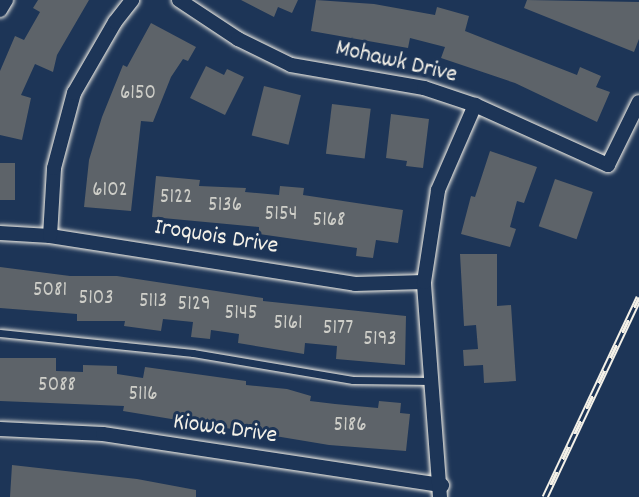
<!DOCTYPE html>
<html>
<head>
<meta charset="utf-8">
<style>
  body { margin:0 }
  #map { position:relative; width:639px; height:497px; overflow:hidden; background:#1d3557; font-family:Dekko,sans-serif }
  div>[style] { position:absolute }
  .building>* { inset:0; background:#5d6369; transform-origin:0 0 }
  .roads { filter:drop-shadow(0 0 2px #f4f1e8) drop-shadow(0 0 2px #f4f1e8) }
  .lane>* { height:7px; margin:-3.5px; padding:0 3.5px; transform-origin:3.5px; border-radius:3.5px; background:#1d3557 }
  .street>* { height:14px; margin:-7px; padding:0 7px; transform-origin:7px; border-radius:7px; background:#1d3557 }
  .rail>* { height:7px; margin-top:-3.5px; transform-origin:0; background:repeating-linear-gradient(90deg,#1d3557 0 14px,#f4f1e8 0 28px); box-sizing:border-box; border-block:2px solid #f4f1e8 }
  span { translate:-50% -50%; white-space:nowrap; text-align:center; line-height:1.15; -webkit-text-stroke:6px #1d3557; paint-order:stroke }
  .number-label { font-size:21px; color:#cecec8 }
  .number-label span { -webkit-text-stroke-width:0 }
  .street-label { font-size:24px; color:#f4f1e8 }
</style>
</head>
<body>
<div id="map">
  <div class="building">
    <i style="clip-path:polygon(38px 0,89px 0,57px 55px,53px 72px,35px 64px,21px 95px,31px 98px,22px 140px,0 135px,0 71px,15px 36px,24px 40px,40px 12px,33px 8px)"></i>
    <i style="clip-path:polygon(241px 0,298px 0,292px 13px,278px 7px,274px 17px)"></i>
    <i style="clip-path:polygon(316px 0,374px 4px,435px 15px,437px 7px,469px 16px,465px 31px,577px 75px,580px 67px,601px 76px,596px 87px,610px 92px,597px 122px,515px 83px,441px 58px,445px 47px,410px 38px,408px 48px,311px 31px)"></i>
    <i style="clip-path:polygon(527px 0,639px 2px,639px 39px,634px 52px,524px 8px)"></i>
    <i style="clip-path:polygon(151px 23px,196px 47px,188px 61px,183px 59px,171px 77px,153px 122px,141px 121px,131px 211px,84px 207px,89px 160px,102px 117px,123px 65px,127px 67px)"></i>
    <i style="clip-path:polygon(206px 66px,224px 75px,227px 69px,244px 77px,225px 115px,190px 98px)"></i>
    <i style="left:264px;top:86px;width:38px;height:51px;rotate:14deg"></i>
    <i style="left:332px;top:104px;width:39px;height:50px;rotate:7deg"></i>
    <i style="clip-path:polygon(391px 114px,429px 119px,423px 168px,406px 166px,407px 161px,386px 158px)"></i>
    <i style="clip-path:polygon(490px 151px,537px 167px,524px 203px,517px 201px,510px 227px,516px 229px,510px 247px,461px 234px,471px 196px,475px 197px)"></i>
    <i style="left:0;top:163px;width:15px;height:37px"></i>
    <i style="clip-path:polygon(156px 176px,200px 180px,199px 186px,246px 188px,245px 192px,279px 195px,280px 186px,304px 188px,303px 195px,403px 210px,398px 243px,376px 240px,373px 258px,356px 256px,357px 248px,259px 234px,259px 227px,152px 217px)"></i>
    <i style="left:555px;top:179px;width:40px;height:50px;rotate:19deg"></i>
    <i style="clip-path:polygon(460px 254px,497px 254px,497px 306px,511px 305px,516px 381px,484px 383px,483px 365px,464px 366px,463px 350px,478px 349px,476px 325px,464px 326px)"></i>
    <i style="clip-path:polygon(0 267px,70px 276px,117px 276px,263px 298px,263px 301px,406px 316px,405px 365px,336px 359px,337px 346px,305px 343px,304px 354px,238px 343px,239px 334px,211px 330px,210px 339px,191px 337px,193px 322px,163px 319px,161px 331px,124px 326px,125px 321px,77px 321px,77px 314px,0 308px)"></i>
    <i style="clip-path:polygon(0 358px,56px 358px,56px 371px,83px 372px,83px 365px,117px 366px,117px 374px,143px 378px,145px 367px,246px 381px,246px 385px,287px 389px,311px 396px,310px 401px,335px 404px,378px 408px,379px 401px,401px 403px,400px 413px,410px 414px,406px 451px,329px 445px,123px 411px,124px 406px,0 401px)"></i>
    <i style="clip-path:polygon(12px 465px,137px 479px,196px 490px,196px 497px,10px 497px)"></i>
  </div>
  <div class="roads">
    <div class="lane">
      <i style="left:0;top:333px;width:194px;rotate:5.9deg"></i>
      <i style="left:193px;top:353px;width:162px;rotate:9.6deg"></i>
      <i style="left:353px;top:380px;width:79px;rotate:0.7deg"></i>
    </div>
    <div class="street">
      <i style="left:179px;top:0;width:71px;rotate:33.5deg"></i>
      <i style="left:238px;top:39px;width:59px;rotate:26.1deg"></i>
      <i style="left:291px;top:65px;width:135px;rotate:9.8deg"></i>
      <i style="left:424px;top:88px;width:54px;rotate:18.4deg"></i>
      <i style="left:475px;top:105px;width:146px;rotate:24.3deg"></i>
      <i style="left:608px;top:165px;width:70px;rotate:-63.8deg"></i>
      <i style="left:0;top:10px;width:12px;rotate:-59deg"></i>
      <i style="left:0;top:233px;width:50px;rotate:3.4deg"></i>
      <i style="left:50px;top:236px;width:309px;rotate:8.9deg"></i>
      <i style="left:355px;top:284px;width:69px;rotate:-1.7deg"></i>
      <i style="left:50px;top:236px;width:68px;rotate:-86.6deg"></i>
      <i style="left:54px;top:168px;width:78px;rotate:-75.1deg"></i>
      <i style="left:74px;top:93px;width:82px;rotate:-60deg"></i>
      <i style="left:115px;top:22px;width:28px;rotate:-52deg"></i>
      <i style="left:0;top:429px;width:103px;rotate:2.8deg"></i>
      <i style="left:103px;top:434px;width:343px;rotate:8.6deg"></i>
      <i style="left:440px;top:497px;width:216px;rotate:-94.3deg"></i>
      <i style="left:424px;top:282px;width:93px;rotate:-81.3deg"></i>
      <i style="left:438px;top:190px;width:93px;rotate:-66.5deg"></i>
    </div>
  </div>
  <div class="rail">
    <i style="left:545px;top:497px;width:221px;rotate:-64.8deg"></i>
  </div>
  <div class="number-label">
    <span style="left:138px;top:94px">6150</span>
    <span style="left:110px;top:191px">6102</span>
    <span style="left:176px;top:198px">5122</span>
    <span style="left:225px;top:206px">5136</span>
    <span style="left:281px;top:215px">5154</span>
    <span style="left:329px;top:221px">5168</span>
    <span style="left:50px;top:291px">5081</span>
    <span style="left:96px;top:299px">5103</span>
    <span style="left:153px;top:302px">5113</span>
    <span style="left:194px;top:305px">5129</span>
    <span style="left:241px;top:314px">5145</span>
    <span style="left:288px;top:324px">5161</span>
    <span style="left:338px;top:329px">5177</span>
    <span style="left:380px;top:340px">5193</span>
    <span style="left:57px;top:386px">5088</span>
    <span style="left:143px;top:395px">5116</span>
    <span style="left:350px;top:426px">5186</span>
  </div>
  <div class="street-label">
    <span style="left:396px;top:63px;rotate:13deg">Mohawk Drive</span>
    <span style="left:216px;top:238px;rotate:9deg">Iroquois Drive</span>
    <span style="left:225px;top:430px;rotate:8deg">Kiowa Drive</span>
  </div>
</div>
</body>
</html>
